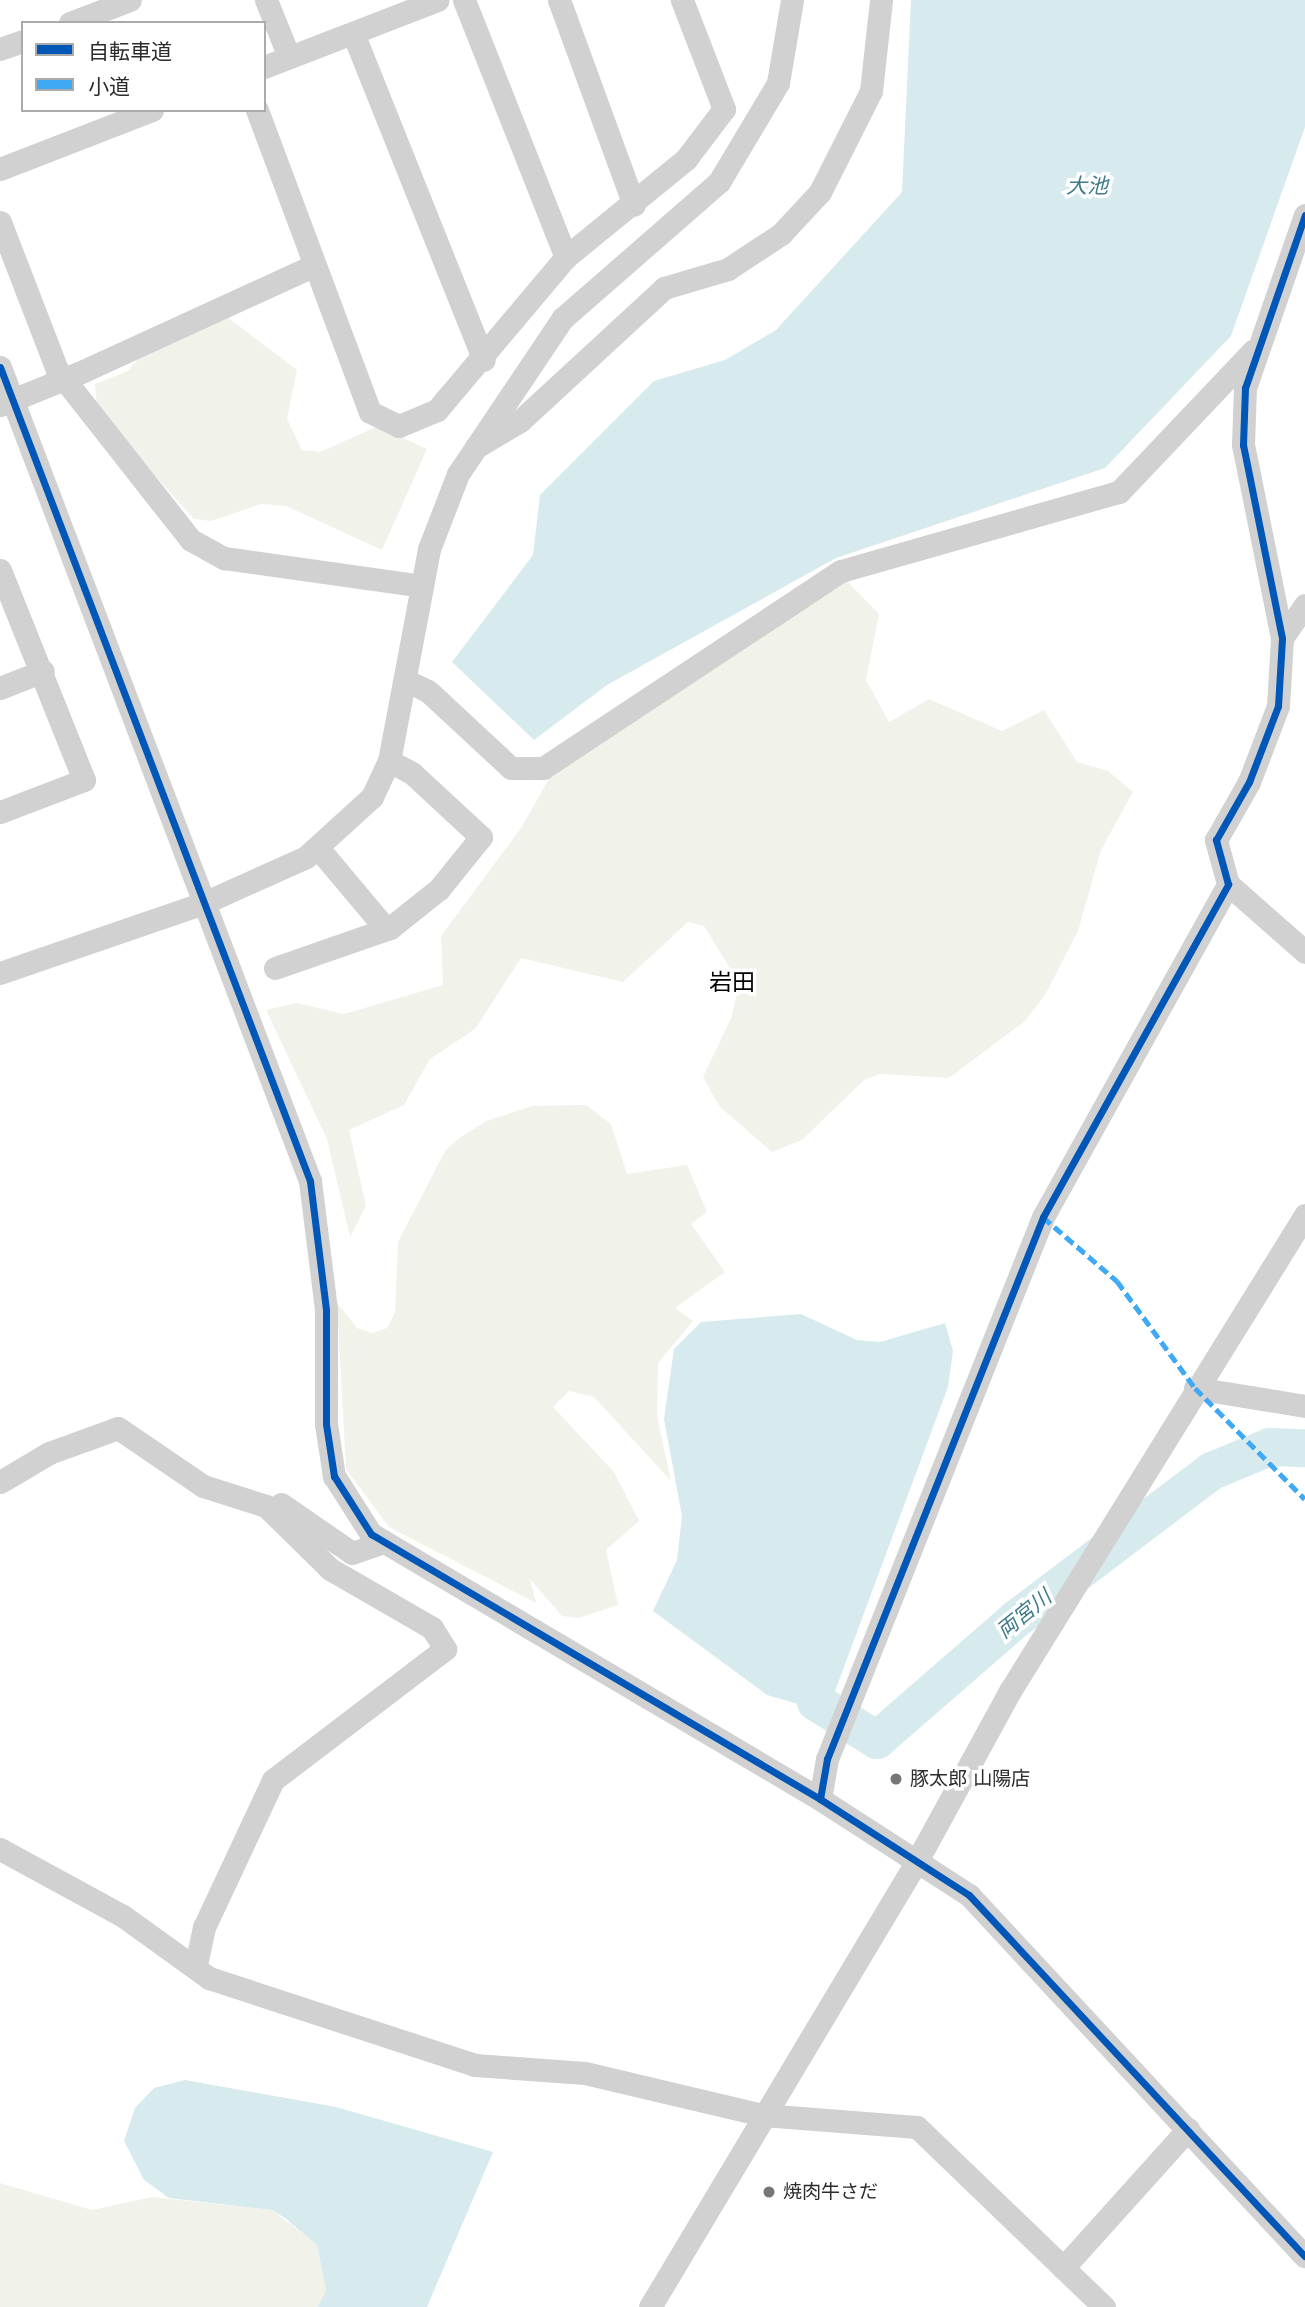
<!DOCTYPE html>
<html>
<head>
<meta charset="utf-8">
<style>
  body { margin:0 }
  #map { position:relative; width:1305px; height:2307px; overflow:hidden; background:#fff; font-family:"DejaVu Sans","Noto Sans JP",sans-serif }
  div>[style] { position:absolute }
  .green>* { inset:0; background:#f1f3ea }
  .water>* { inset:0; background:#d7ebef }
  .river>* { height:38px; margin:-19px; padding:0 19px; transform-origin:19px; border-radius:19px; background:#d7ebef }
  .minor>* { height:23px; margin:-11.5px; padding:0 11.5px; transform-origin:11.5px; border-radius:11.5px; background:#d1d1d1 }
  .minor-bridge>* { height:23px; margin:-11.5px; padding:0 11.5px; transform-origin:11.5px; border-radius:11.5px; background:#d1d1d1 }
  .quiet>* { height:5px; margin-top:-2.5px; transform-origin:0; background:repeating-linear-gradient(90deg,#3fa9f5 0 10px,transparent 0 15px) }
  .cycleway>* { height:7px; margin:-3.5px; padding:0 3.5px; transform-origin:3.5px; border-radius:3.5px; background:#0057b8 }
  .dots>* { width:19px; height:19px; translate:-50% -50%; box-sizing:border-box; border:4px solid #fff; border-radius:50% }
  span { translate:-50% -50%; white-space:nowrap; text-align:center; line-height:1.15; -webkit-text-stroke:7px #fff; paint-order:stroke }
  .poi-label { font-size:19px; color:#2c2c2c }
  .left { translate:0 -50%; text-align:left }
  .water-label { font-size:21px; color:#3f7c88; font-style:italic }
  .quarter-label { font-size:23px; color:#000 }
  .legend { position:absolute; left:21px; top:21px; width:245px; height:91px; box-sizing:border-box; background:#fff; border:2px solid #ababab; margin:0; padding:9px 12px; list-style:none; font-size:21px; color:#2c2c2c }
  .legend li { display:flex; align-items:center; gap:14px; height:35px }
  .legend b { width:35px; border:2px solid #ababab }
</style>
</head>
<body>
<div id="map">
  <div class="green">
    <i style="clip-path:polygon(226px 316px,297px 370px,287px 419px,302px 450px,320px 452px,378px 426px,427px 449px,382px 550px,286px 506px,261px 504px,211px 521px,194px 519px,97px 411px,95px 384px,128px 371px,143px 353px)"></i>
    <i style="clip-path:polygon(846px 580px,879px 614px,866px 680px,889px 722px,929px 699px,1002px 731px,1044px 710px,1077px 762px,1108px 771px,1133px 792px,1101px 850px,1078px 931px,1045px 995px,1025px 1021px,949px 1078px,880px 1074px,864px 1080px,802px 1140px,772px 1152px,719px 1106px,703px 1077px,732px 1016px,739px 983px,704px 926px,688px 922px,623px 982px,521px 958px,475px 1029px,430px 1059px,404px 1105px,349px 1130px,366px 1206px,350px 1237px,327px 1139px,266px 1010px,297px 1003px,344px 1014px,443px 985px,441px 936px,521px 828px,554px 770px)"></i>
    <i style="clip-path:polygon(586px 1105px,611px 1124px,627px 1174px,687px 1165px,707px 1212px,691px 1224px,725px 1272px,675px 1308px,693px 1321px,658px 1363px,657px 1416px,671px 1481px,594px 1397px,569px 1391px,553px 1407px,614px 1472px,639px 1521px,606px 1550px,618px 1605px,579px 1618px,562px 1616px,530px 1579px,536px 1603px,389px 1527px,346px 1469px,337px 1303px,357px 1328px,372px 1333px,387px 1328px,395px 1313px,398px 1242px,445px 1151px,458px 1139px,486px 1121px,532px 1106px)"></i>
    <i style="clip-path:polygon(0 2183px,92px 2210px,152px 2197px,272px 2210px,317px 2244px,326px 2290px,318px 2307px,0 2307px)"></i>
  </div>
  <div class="water">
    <i style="clip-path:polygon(911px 0,1305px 0,1305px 127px,1231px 336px,1105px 468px,836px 558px,607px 685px,534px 740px,452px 662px,533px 555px,540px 495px,654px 381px,725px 360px,776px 330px,902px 192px)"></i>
    <i style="clip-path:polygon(801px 1314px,857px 1340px,880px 1342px,945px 1323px,953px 1351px,948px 1387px,834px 1694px,808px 1707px,767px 1695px,653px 1611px,677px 1560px,682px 1516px,664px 1419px,674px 1349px,701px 1322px)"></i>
    <i style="clip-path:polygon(185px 2080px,336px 2107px,493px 2152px,427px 2307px,318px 2307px,326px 2290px,317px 2245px,285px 2218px,272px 2210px,169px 2198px,144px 2180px,124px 2141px,135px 2108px,154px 2088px)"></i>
  </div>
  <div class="river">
    <i style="left:805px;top:1653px;width:50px;rotate:77.3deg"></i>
    <i style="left:816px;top:1702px;width:72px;rotate:31.9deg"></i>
    <i style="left:877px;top:1740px;width:184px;rotate:-41deg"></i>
    <i style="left:1016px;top:1619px;width:246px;rotate:-37.1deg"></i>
    <i style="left:1212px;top:1471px;width:63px;rotate:-22.5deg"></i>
    <i style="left:1270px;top:1447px;width:35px;rotate:2deg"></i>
  </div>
  <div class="minor">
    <i style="left:266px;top:0;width:61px;rotate:68deg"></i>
    <i style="left:464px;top:0;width:277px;rotate:68.4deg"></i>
    <i style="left:559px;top:0;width:218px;rotate:69.9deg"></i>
    <i style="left:70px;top:23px;width:64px;rotate:-21deg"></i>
    <i style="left:353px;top:33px;width:352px;rotate:68.2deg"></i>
    <i style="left:0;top:49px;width:24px;rotate:-19deg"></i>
    <i style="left:264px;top:67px;width:186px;rotate:-21.1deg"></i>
    <i style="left:257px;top:110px;width:322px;rotate:69.5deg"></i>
    <i style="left:370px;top:412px;width:32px;rotate:26deg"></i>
    <i style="left:399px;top:426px;width:41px;rotate:-22.8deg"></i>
    <i style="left:437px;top:410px;width:200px;rotate:-49.9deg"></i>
    <i style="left:566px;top:257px;width:155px;rotate:-39.2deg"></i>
    <i style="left:686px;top:159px;width:63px;rotate:-52.8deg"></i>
    <i style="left:724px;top:109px;width:117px;rotate:-111.1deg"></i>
    <i style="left:0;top:169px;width:163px;rotate:-21.2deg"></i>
    <i style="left:0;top:222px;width:159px;rotate:68.9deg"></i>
    <i style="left:57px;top:370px;width:216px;rotate:51.8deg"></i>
    <i style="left:191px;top:540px;width:38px;rotate:29deg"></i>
    <i style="left:224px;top:558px;width:200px;rotate:8deg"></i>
    <i style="left:0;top:367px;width:871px;rotate:69.15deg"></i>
    <i style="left:310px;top:1181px;width:130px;rotate:82.9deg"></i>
    <i style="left:326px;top:1310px;width:114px;rotate:90deg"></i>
    <i style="left:326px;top:1424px;width:53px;rotate:81.3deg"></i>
    <i style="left:334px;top:1476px;width:69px;rotate:57.5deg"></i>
    <i style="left:371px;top:1534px;width:521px;rotate:30.55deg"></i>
    <i style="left:820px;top:1799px;width:177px;rotate:32.8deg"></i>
    <i style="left:969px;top:1895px;width:493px;rotate:47.1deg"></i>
    <i style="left:79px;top:373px;width:257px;rotate:-24.6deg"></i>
    <i style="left:476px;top:447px;width:51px;rotate:-30.6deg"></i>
    <i style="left:520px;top:421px;width:196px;rotate:-42.7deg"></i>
    <i style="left:664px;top:288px;width:67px;rotate:-16.5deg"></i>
    <i style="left:728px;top:269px;width:64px;rotate:-33.4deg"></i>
    <i style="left:781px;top:234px;width:57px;rotate:-47.1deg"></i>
    <i style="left:820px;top:192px;width:113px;rotate:-63.2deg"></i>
    <i style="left:871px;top:91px;width:92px;rotate:-83.7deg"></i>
    <i style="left:0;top:570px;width:226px;rotate:68.2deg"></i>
    <i style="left:84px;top:780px;width:90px;rotate:159.1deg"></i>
    <i style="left:1282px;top:638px;width:40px;rotate:-55.1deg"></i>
    <i style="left:405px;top:680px;width:25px;rotate:26deg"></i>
    <i style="left:428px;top:691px;width:113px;rotate:42.9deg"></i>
    <i style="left:511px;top:768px;width:32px"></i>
    <i style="left:543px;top:768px;width:357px;rotate:-33.5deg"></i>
    <i style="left:841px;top:571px;width:289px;rotate:-15.9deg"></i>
    <i style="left:1119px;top:492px;width:195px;rotate:-46.5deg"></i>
    <i style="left:0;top:688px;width:46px;rotate:-21.6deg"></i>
    <i style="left:318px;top:848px;width:106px;rotate:50deg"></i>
    <i style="left:1228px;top:884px;width:103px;rotate:41.4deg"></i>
    <i style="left:275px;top:968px;width:122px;rotate:-19.2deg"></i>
    <i style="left:390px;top:928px;width:63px;rotate:-38.5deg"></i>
    <i style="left:439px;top:889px;width:67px;rotate:-51.1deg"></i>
    <i style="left:481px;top:837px;width:94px;rotate:-137.2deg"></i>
    <i style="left:412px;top:773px;width:26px;rotate:-152deg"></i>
    <i style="left:0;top:973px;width:218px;rotate:-19deg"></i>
    <i style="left:206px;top:902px;width:110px;rotate:-24.2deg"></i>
    <i style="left:306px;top:857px;width:89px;rotate:-42.3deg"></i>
    <i style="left:372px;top:797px;width:40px;rotate:-65deg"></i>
    <i style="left:389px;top:761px;width:216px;rotate:-79.3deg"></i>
    <i style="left:429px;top:549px;width:80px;rotate:-68.9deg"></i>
    <i style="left:458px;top:474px;width:188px;rotate:-56.1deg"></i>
    <i style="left:563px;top:318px;width:207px;rotate:-41.1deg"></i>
    <i style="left:719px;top:182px;width:115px;rotate:-59.2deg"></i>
    <i style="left:778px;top:83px;width:84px;rotate:-80.4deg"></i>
    <i style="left:1195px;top:1388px;width:111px;rotate:9.3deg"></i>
    <i style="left:0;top:1482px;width:57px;rotate:-30.6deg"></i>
    <i style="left:49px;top:1453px;width:73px;rotate:-19.9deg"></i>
    <i style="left:118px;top:1428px;width:103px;rotate:34.3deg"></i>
    <i style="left:203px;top:1486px;width:66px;rotate:17.6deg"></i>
    <i style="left:266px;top:1506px;width:90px;rotate:44.5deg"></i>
    <i style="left:330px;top:1569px;width:118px;rotate:30deg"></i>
    <i style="left:432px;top:1628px;width:25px;rotate:58deg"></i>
    <i style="left:445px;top:1649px;width:216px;rotate:142.7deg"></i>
    <i style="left:273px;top:1780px;width:162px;rotate:115.1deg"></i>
    <i style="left:204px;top:1927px;width:39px;rotate:102deg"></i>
    <i style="left:281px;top:1504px;width:86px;rotate:34.6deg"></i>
    <i style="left:352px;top:1553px;width:34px;rotate:-19deg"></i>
    <i style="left:820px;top:1799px;width:41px;rotate:-80.1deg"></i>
    <i style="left:827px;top:1759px;width:583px;rotate:-68.27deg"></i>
    <i style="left:1043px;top:1217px;width:381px;rotate:-60.9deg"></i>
    <i style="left:1228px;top:884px;width:46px;rotate:-105.3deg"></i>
    <i style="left:1216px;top:840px;width:67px;rotate:-60.4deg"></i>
    <i style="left:1249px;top:782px;width:81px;rotate:-69.1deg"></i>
    <i style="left:1278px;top:706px;width:68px;rotate:-86.6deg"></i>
    <i style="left:1282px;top:638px;width:197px;rotate:-101.4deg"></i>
    <i style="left:1243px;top:445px;width:57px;rotate:-88deg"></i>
    <i style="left:1245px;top:388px;width:183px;rotate:-70.9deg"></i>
    <i style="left:0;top:1849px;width:140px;rotate:28.6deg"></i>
    <i style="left:123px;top:1916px;width:106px;rotate:35.8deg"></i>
    <i style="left:209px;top:1978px;width:280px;rotate:18.1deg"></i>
    <i style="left:475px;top:2065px;width:110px;rotate:4.2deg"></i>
    <i style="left:585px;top:2073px;width:183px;rotate:13.3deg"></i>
    <i style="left:763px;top:2115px;width:154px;rotate:4.5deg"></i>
    <i style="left:917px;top:2127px;width:260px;rotate:43.9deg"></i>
    <i style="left:1063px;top:2268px;width:187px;rotate:-48deg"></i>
    <i style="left:650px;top:2307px;width:522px;rotate:-59.11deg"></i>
    <i style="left:918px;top:1859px;width:192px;rotate:-61.3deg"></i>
    <i style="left:1010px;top:1691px;width:560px;rotate:-58.21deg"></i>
  </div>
  <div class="minor-bridge">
    <i style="left:0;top:405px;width:85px;rotate:-22.1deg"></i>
  </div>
  <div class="quiet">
    <i style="left:1043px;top:1217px;width:98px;rotate:40.9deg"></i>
    <i style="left:1117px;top:1281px;width:132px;rotate:53.9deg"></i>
    <i style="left:1195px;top:1388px;width:156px;rotate:45.3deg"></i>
  </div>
  <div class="cycleway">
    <i style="left:0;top:367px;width:871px;rotate:69.15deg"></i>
    <i style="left:310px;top:1181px;width:130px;rotate:82.9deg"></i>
    <i style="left:326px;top:1310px;width:114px;rotate:90deg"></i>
    <i style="left:326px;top:1424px;width:53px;rotate:81.3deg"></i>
    <i style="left:334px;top:1476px;width:69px;rotate:57.5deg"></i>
    <i style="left:371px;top:1534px;width:521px;rotate:30.55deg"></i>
    <i style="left:820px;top:1799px;width:177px;rotate:32.8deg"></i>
    <i style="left:969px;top:1895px;width:493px;rotate:47.1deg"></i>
    <i style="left:820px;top:1799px;width:41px;rotate:-80.1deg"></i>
    <i style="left:827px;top:1759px;width:583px;rotate:-68.27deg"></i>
    <i style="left:1043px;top:1217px;width:381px;rotate:-60.9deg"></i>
    <i style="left:1228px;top:884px;width:46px;rotate:-105.3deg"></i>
    <i style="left:1216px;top:840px;width:67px;rotate:-60.4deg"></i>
    <i style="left:1249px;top:782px;width:81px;rotate:-69.1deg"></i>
    <i style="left:1278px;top:706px;width:68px;rotate:-86.6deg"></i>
    <i style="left:1282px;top:638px;width:197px;rotate:-101.4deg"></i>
    <i style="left:1243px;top:445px;width:57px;rotate:-88deg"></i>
    <i style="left:1245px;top:388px;width:183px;rotate:-70.9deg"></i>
  </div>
  <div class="dots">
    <i style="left:896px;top:1779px;background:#767676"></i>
    <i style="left:769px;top:2192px;background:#767676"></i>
  </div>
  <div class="poi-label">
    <span class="left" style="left:910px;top:1779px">豚太郎 山陽店</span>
    <span class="left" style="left:783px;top:2192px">焼肉牛さだ</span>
  </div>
  <div class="water-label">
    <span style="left:1087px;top:186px">大池</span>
    <span style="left:1024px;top:1614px;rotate:-39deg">両宮川</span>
  </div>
  <div class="quarter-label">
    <span style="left:732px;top:982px">岩田</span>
  </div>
  <ul class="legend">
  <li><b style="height:9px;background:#0057b8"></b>自転車道</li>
  <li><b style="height:9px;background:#3fa9f5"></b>小道</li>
  </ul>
</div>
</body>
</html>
